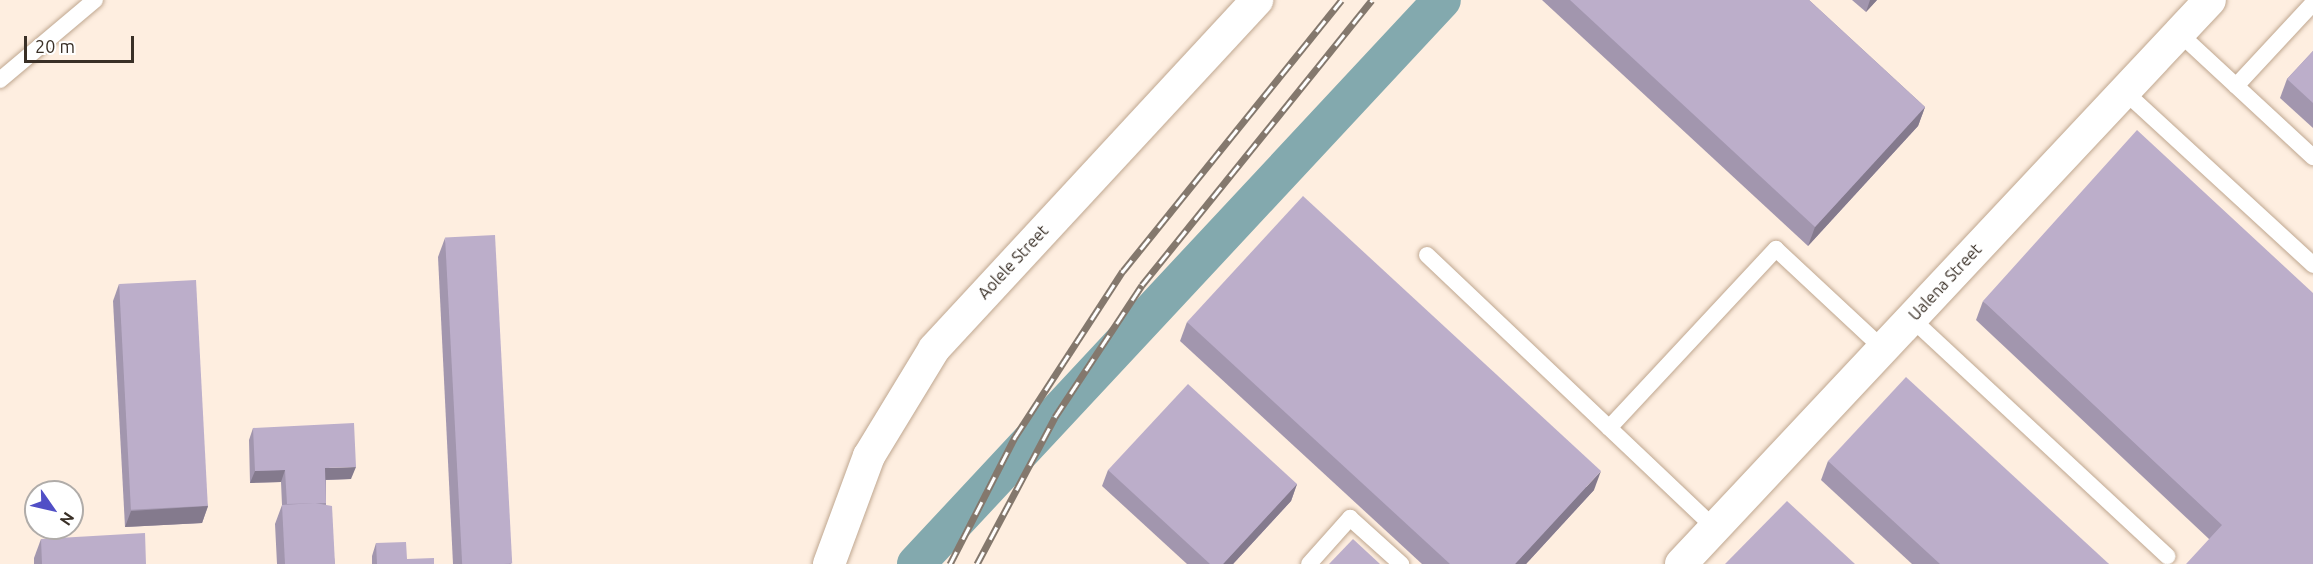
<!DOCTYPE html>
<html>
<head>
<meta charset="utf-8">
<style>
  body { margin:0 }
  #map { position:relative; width:2313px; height:564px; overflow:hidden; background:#feeee0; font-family:Ubuntu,sans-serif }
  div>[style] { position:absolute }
  .canal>* { height:38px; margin:-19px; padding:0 19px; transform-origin:19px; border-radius:19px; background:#83a9ae }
  .roads { filter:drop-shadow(0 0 2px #bfa790) drop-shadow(0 0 2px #bfa790) }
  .service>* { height:16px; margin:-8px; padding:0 8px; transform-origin:8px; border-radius:8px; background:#fff }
  .minor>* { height:32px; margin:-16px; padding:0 16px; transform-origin:16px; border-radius:16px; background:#fff }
  .rail>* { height:7px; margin-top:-3.5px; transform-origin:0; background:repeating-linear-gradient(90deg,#fff 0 14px,#84786d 0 28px); box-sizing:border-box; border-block:2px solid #84786d }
  .wall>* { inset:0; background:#a296ae }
  .shaded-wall>* { inset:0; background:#847a8d }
  .building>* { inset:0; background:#bcaeca; transform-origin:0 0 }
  span { translate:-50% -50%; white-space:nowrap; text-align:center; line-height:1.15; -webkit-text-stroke:4.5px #fff; paint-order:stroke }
  .street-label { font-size:16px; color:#3a3027 }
  .north { position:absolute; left:24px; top:480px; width:60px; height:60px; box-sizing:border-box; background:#fff; border:2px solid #b0aca9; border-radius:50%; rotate:124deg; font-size:16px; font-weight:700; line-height:24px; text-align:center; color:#3a3027 }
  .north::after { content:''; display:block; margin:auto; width:21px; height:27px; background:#514fc6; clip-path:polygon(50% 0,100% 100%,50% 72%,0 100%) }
  .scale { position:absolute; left:24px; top:36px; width:110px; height:27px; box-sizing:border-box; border:3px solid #3a3027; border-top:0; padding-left:8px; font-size:18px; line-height:21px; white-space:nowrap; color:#3a3027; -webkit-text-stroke:4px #fff; paint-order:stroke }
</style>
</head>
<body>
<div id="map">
  <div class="canal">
    <i style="left:916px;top:564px;width:771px;rotate:-47deg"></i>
  </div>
  <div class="roads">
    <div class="service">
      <i style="left:2179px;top:33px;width:183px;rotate:42.8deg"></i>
      <i style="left:0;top:80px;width:124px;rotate:-40.1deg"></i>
      <i style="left:2236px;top:86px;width:113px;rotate:-47.1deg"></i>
      <i style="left:2124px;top:91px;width:257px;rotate:42.6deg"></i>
      <i style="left:1427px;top:255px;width:397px;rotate:43.5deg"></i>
      <i style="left:1911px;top:318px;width:350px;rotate:42.9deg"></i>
      <i style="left:1609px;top:428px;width:245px;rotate:-47deg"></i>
      <i style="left:1776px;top:249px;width:145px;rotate:43deg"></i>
      <i style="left:1309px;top:564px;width:62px;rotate:-48.3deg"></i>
      <i style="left:1350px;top:518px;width:69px;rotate:42deg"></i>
    </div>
    <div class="minor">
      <i style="left:829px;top:564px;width:115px;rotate:-69.7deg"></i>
      <i style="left:869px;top:456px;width:125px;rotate:-58.7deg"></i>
      <i style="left:934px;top:349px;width:476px;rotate:-47.2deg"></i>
      <i style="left:1681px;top:564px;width:773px;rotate:-46.83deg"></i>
    </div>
  </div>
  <div class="rail">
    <i style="left:950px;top:564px;width:143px;rotate:-62.9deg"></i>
    <i style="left:1015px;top:437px;width:198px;rotate:-57deg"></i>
    <i style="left:1123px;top:271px;width:348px;rotate:-51.1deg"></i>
    <i style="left:977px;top:564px;width:166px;rotate:-62deg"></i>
    <i style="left:1055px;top:417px;width:158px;rotate:-56.6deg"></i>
    <i style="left:1142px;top:285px;width:366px;rotate:-51.1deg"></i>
  </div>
  <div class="wall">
    <i style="clip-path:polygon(1542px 0,1809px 0,1925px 107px,1918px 126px,1808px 246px)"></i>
    <i style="clip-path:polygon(1852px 0,1877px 0,1866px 12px)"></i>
    <i style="clip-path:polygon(2313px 51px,2313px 128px,2280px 98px,2287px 79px)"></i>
    <i style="clip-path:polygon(445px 238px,511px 564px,453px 564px,438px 257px)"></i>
    <i style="clip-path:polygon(119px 284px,208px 506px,202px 523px,125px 527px,113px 301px)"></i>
    <i style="clip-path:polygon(1983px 301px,2313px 564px,2209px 539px,1976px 320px)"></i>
    <i style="clip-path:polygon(1187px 322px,1594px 490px,1526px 564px,1422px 564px,1180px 341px)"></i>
    <i style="clip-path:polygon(253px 428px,351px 479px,326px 480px,326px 505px,335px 564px,277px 564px,275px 524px,282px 505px,281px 482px,250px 483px,249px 440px)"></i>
    <i style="clip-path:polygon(1828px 461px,2109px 564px,1912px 564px,1821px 480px)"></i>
    <i style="clip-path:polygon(1108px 470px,1297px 484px,1291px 501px,1233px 564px,1187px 564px,1102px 486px)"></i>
    <i style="clip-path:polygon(41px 539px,146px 564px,34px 564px,34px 558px)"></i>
    <i style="clip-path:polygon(376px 543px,407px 559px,434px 564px,372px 564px,372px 556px)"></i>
  </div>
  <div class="shaded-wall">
    <i style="clip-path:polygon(1870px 0,1877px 0,1866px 12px)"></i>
    <i style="clip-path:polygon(1925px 107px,1918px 126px,1808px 246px,1815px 227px)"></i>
    <i style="clip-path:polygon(356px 467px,351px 479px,321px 480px,325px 468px)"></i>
    <i style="clip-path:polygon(285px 470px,281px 482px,250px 483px,255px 471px)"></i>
    <i style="clip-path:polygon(1601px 471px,1594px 490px,1526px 564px,1515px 564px)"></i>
    <i style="clip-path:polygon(1297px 484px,1291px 501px,1233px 564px,1223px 564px)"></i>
    <i style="clip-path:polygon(208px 506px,202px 523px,125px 527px,131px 511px)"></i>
  </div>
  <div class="building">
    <i style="clip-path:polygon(1570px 0,1809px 0,1925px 107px,1815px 227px)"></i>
    <i style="clip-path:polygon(2313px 51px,2313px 103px,2287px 79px)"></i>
    <i style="clip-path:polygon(2137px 130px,2313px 293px,2313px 564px,2186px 564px,2222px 525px,1983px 301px)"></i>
    <i style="clip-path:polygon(1303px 196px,1601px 471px,1515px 564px,1450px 564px,1187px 322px)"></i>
    <i style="left:495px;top:235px;width:329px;height:50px;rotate:87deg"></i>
    <i style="left:196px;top:280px;width:226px;height:77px;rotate:87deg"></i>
    <i style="clip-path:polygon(1906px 377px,2109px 564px,1940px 564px,1828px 461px)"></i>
    <i style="clip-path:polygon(1188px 384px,1297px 484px,1223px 564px,1210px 564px,1108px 470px)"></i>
    <i style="clip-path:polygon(354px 423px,356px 467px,325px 468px,326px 503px,287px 504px,285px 470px,255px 471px,253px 428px)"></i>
    <i style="clip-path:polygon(1787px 501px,1855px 564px,1725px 564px)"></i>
    <i style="clip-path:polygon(315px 503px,332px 506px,335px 564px,285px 564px,282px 505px)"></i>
    <i style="clip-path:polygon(145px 533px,146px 564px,42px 564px,41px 539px)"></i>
    <i style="clip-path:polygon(1353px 539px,1380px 564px,1329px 564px)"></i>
    <i style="clip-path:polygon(406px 542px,407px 559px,434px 558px,434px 564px,377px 564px,376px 543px)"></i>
  </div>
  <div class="street-label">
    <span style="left:1013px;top:262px;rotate:-47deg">Aolele Street</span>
    <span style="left:1945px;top:282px;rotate:-47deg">Ualena Street</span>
  </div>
  <div class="north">N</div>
  <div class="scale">20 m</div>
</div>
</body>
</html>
